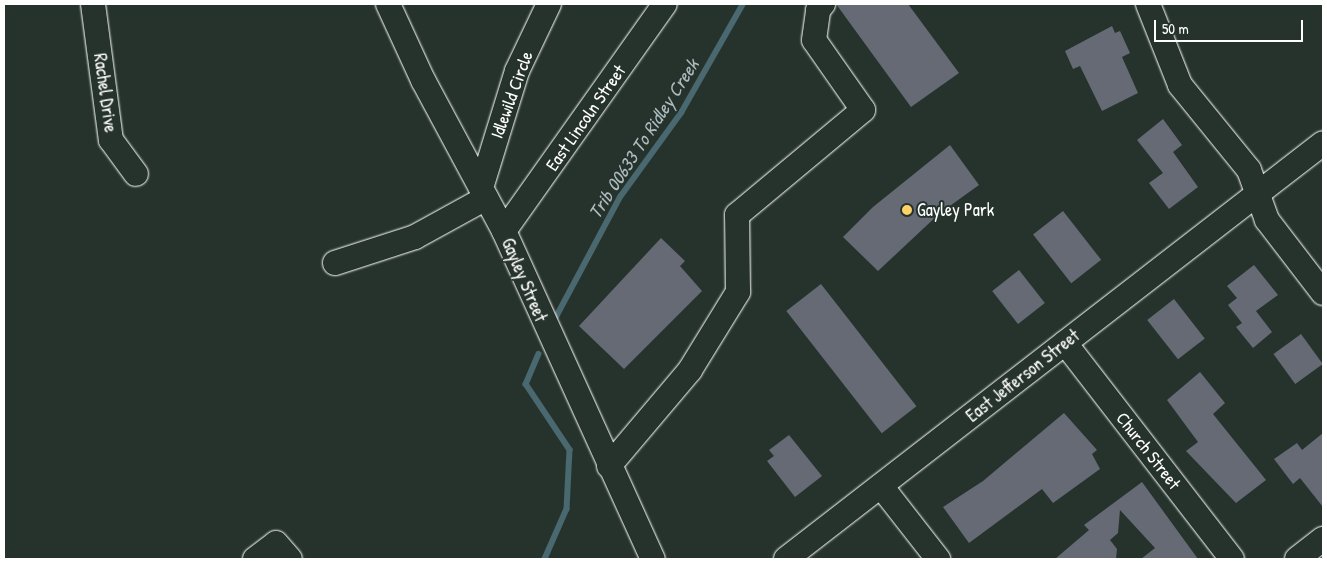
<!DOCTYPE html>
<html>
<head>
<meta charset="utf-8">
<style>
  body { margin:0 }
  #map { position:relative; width:1327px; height:563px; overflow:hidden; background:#26332d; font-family:"Patrick Hand",sans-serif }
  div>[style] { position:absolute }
  .stream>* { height:5.5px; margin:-2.75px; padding:0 2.75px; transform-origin:2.75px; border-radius:2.75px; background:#49686f }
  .building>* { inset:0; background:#656a74; transform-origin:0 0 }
  .roads { filter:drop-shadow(0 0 1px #fff) drop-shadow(0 0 1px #fff) }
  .minor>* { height:24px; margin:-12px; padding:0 12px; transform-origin:12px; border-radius:12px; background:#26332d }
  .dots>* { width:14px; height:14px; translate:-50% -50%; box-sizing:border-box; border:2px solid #26332d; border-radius:50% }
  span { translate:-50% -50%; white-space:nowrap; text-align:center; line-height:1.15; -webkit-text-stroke:4px #26332d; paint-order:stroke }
  .street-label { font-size:18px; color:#fff }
  .poi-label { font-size:18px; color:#fff }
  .left { translate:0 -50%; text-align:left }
  .water-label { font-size:19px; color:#adbbbe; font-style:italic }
  .frame { position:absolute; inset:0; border:5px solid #fff; pointer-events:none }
  .scale { position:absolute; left:1154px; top:20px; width:149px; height:22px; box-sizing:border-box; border:2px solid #fff; border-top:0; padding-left:6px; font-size:15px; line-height:18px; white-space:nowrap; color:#fff; -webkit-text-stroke:4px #26332d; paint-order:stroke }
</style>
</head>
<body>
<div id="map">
  <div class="stream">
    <i style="left:556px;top:317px;width:136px;rotate:-61.9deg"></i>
    <i style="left:620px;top:197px;width:104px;rotate:-54deg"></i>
    <i style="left:681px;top:113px;width:125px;rotate:-60.4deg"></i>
    <i style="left:539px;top:354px;width:33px;rotate:113deg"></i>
    <i style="left:526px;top:384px;width:79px;rotate:56.3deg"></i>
    <i style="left:570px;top:450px;width:59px;rotate:92.9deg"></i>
    <i style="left:567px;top:509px;width:55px;rotate:113.7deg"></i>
  </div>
  <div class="building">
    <i style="clip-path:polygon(836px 4px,908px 4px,959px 73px,911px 107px)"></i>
    <i style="clip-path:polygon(1112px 26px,1115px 33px,1120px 31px,1130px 53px,1122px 57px,1138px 93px,1102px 111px,1080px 66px,1073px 69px,1065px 51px)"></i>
    <i style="clip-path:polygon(1163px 119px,1182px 145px,1173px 152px,1198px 187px,1169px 209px,1149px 183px,1163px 173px,1137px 140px)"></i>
    <i style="clip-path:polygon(950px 145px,979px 185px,940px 213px,878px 271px,843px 237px,873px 207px)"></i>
    <i style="left:1063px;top:211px;width:62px;height:38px;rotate:52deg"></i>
    <i style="clip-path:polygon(661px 238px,685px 261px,680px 266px,702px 291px,624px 369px,579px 326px)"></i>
    <i style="clip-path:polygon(1254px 265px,1278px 295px,1256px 311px,1272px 332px,1253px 348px,1236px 327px,1242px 323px,1228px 305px,1237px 298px,1227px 286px)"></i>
    <i style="left:1019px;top:270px;width:42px;height:34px;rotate:52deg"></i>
    <i style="left:821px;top:284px;width:155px;height:44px;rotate:52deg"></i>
    <i style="left:1174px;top:299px;width:50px;height:34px;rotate:52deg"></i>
    <i style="left:1301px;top:334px;width:37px;height:34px;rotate:54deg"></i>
    <i style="clip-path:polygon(1200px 372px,1225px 403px,1213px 414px,1266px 480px,1236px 503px,1186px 451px,1198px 442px,1167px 400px)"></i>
    <i style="clip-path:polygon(1064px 413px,1097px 450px,1092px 454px,1100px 469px,1053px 503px,1042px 489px,969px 543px,943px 507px,983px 481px)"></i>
    <i style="clip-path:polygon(1323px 433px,1323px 507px,1300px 478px,1293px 484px,1274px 459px,1297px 443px,1302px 450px)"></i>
    <i style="clip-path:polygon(789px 435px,822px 476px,795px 497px,767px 461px,774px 456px,769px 450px)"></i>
    <i style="clip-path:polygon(1142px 482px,1198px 559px,1141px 559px,1155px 548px,1120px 510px,1118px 533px,1110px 540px,1117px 549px,1116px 559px,1055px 559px,1089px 530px,1084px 525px)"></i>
  </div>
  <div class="roads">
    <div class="minor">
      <i style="left:93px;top:4px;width:137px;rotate:82.5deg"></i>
      <i style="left:111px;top:140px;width:42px;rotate:53.7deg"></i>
      <i style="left:388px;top:4px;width:84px;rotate:65.3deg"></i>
      <i style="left:423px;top:80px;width:171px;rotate:61.8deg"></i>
      <i style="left:504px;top:231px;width:360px;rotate:65.6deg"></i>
      <i style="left:1148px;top:4px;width:87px;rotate:68.4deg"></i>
      <i style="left:1180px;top:85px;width:109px;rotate:50.9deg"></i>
      <i style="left:1249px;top:170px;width:53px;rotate:70.2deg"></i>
      <i style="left:1267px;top:220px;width:92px;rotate:52.5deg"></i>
      <i style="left:481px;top:188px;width:122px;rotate:-72.9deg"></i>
      <i style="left:517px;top:71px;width:74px;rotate:-64.5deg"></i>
      <i style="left:504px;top:231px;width:278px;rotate:-54.7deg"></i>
      <i style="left:335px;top:263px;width:84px;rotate:-18deg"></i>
      <i style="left:415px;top:237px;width:81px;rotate:-28.8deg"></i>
      <i style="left:1065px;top:343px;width:273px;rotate:52.3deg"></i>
      <i style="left:609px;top:466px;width:126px;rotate:-49.8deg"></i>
      <i style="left:690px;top:370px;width:92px;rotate:-58.4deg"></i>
      <i style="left:738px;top:292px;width:77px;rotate:-90.7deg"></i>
      <i style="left:737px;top:215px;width:164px;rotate:-39.8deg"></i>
      <i style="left:863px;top:110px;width:85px;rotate:-125deg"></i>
      <i style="left:814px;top:40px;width:30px;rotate:-82deg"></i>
      <i style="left:818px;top:10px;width:8px;rotate:-50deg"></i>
      <i style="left:881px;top:486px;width:93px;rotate:52deg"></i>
      <i style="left:255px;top:559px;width:26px;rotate:-37deg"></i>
      <i style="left:276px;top:543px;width:21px;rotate:49deg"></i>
      <i style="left:786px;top:559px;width:679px;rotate:-37.76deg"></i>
      <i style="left:1297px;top:559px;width:33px;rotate:-38deg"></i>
    </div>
  </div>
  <div class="dots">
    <i style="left:907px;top:210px;background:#ffd166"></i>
  </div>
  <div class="street-label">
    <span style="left:105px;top:93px;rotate:82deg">Rachel Drive</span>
    <span style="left:512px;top:95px;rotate:-70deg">Idlewild Circle</span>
    <span style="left:586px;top:118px;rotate:-55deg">East Lincoln Street</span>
    <span style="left:524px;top:280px;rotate:67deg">Gayley Street</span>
    <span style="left:1023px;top:376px;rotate:-38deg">East Jefferson Street</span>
    <span style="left:1148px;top:451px;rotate:52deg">Church Street</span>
  </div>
  <div class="poi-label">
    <span class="left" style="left:917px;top:210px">Gayley Park</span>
  </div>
  <div class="water-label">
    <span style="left:644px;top:139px;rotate:-57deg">Trib 00633 To Ridley Creek</span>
  </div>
  <div class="frame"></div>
  <div class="scale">50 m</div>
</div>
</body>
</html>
